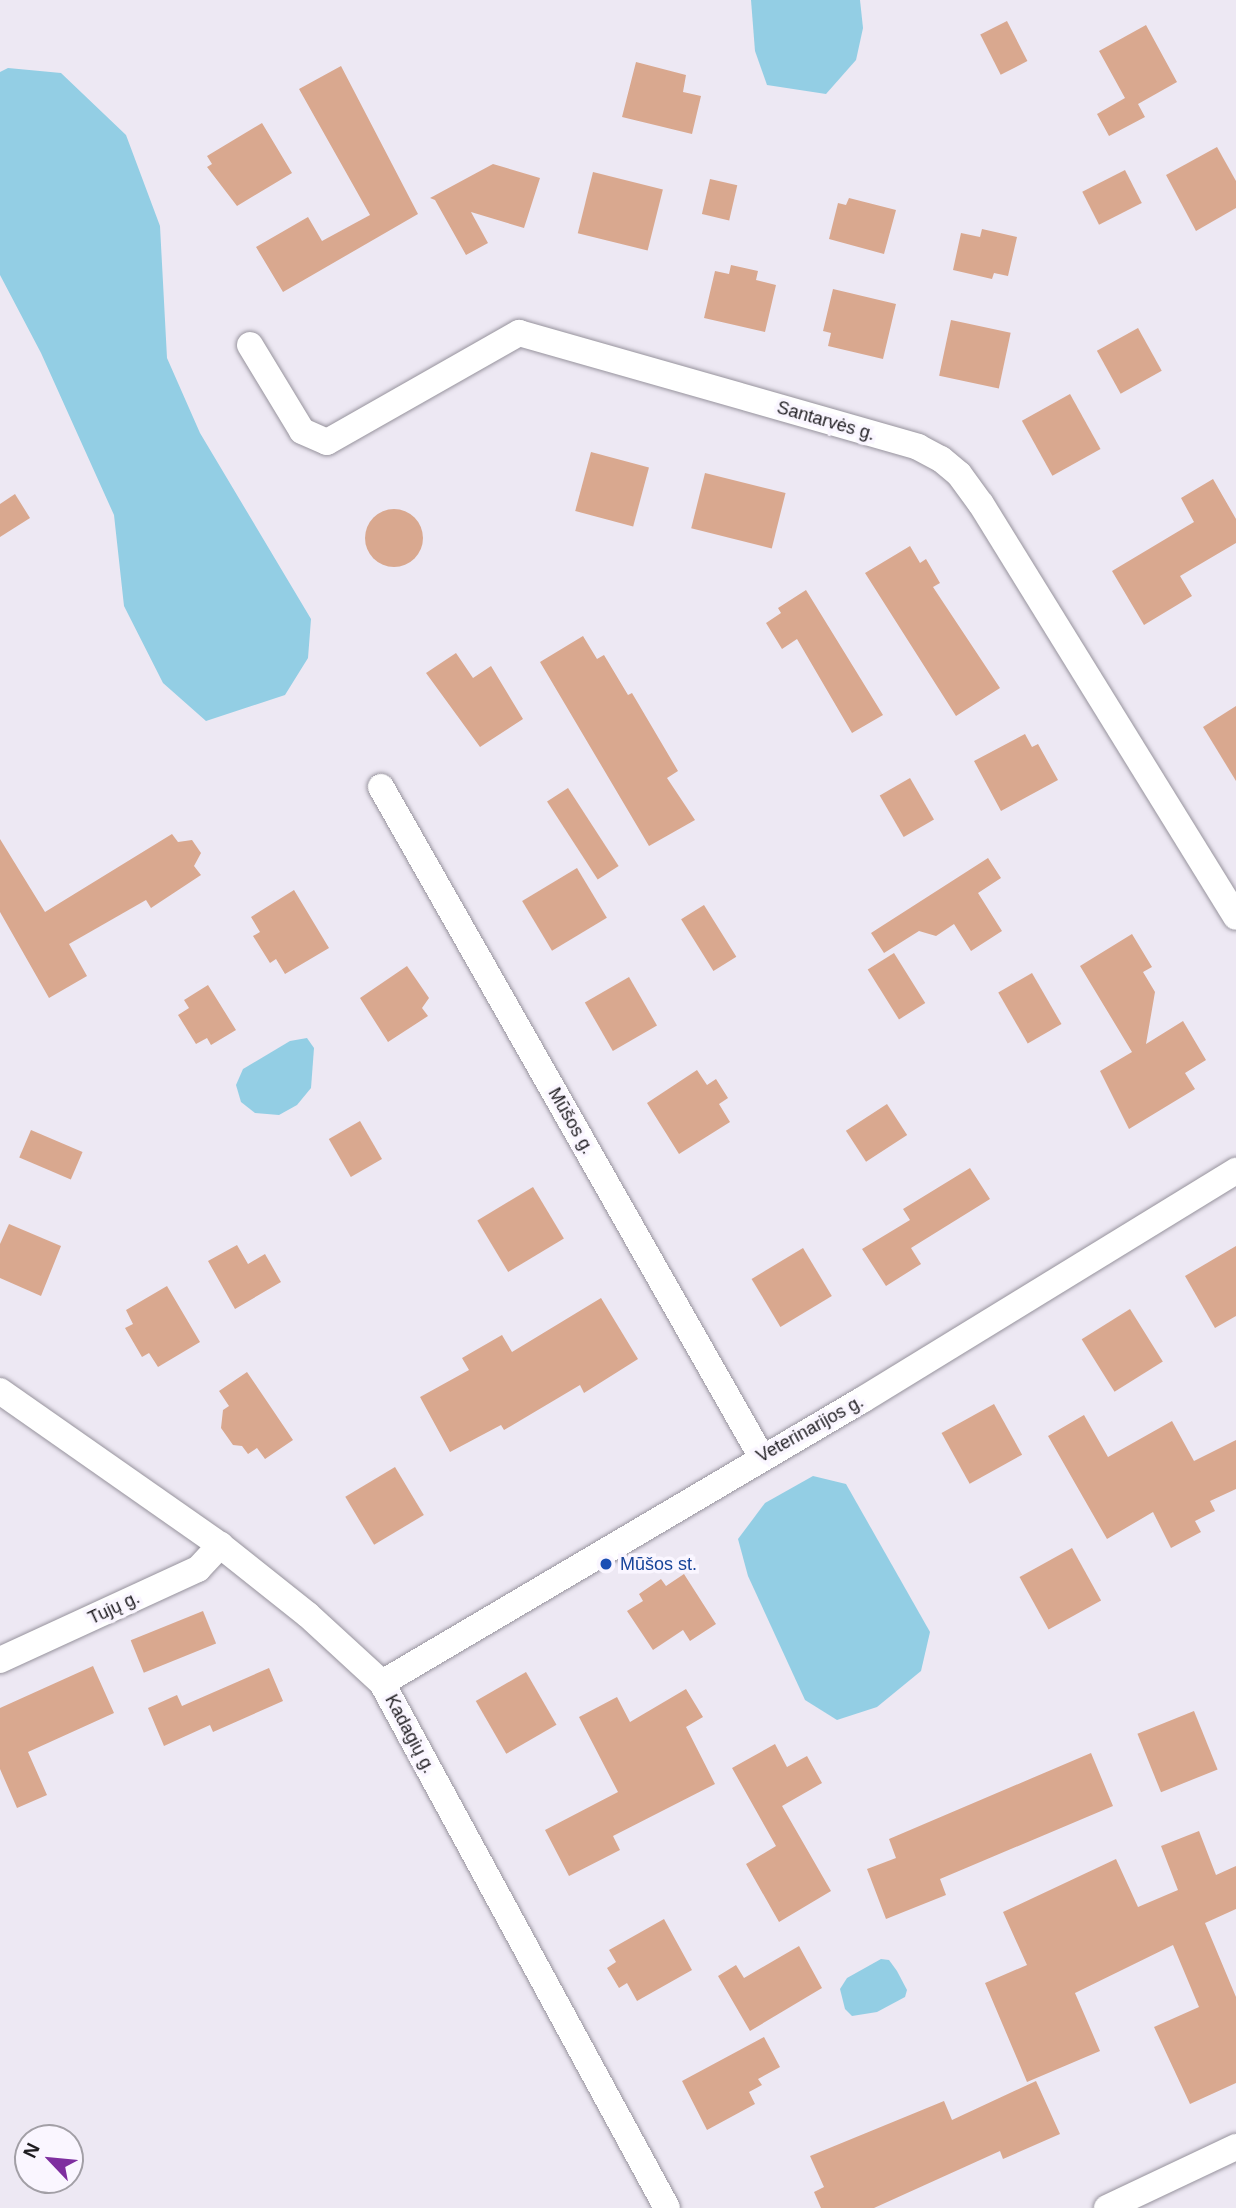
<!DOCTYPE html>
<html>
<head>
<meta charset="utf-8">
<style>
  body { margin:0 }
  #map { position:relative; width:1236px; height:2208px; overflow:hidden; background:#ede8f3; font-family:Arial,sans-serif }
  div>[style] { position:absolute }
  .water>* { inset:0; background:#93cee4 }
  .building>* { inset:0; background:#d9a88f; transform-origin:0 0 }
  .round { border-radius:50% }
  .roads { filter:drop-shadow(0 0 2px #97939d) drop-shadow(0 0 2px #97939d) }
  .street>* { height:26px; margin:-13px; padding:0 13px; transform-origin:13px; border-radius:13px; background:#fff }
  .dots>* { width:19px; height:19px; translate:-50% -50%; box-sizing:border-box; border:4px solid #faf6ff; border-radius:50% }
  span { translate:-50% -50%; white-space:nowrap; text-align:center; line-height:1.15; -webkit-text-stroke:7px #faf6ff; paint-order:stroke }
  .street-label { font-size:18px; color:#1e1c20 }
  .transit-label { font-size:18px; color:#164399 }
  .left { translate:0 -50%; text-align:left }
  .north { position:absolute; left:14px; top:2124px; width:70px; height:70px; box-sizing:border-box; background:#faf6ff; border:2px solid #a29fa6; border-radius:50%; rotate:296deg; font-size:19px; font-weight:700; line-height:28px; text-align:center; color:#1e1c20 }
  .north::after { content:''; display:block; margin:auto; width:24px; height:32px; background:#7e2e9f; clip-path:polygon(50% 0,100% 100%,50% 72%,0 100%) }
</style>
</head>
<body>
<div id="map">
  <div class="water">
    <i style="clip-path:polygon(751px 0,860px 0,863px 28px,856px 60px,826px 94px,767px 85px,755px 51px)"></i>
    <i style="clip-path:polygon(8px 68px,61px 73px,126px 135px,160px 226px,167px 358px,200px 433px,311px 619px,308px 658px,285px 695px,206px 721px,163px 683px,124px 606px,114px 515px,41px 353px,0 275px,0 72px)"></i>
    <i style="clip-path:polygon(307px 1038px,314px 1048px,311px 1088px,297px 1105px,279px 1115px,255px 1113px,241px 1102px,236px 1085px,243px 1069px,290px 1041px)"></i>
    <i style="clip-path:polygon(813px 1476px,846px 1484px,930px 1632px,921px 1671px,877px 1707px,837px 1720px,805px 1700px,748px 1576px,738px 1539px,765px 1503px)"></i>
    <i style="clip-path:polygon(881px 1959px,889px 1960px,897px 1971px,907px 1990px,905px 1997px,877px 2012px,852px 2016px,845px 2009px,840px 1989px,847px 1978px)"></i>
  </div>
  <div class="building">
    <i style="left:1007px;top:21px;width:45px;height:30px;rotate:63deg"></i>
    <i style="clip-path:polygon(1146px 25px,1177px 82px,1138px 104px,1145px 117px,1109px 136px,1097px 114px,1125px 98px,1099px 51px)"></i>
    <i style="clip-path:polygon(636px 62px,686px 75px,683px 92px,701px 96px,692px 134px,622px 117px)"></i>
    <i style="clip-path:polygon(341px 66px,418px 214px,283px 292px,256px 247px,308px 217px,322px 241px,370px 215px,299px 89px)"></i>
    <i style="clip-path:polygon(262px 123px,292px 173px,237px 206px,207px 167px,212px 164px,207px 156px)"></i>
    <i style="clip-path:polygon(1217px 147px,1236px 181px,1236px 208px,1196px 231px,1166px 175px)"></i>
    <i style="clip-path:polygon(493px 164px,540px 178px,524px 228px,471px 212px,488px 243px,466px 255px,435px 200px,430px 198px)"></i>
    <i style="left:1125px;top:170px;width:37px;height:48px;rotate:63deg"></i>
    <i style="left:593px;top:172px;width:72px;height:63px;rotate:14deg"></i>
    <i style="left:710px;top:179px;width:28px;height:36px;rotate:13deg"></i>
    <i style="clip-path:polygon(849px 198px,896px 210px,884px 254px,829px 239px,838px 203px,846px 205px)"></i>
    <i style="clip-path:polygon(982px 229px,1017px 237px,1008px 276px,994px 273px,992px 279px,953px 270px,961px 233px,980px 237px)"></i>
    <i style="clip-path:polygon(731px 265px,758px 271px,756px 280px,776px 285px,765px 332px,704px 318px,715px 271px,729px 274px)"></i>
    <i style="clip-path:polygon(833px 289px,896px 304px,883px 359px,828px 346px,831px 333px,823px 331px)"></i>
    <i style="left:951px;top:320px;width:61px;height:57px;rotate:12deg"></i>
    <i style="left:1138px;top:328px;width:49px;height:47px;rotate:61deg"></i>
    <i style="left:1070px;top:394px;width:63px;height:55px;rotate:61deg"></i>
    <i style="left:591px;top:452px;width:60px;height:61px;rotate:15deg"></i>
    <i style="left:705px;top:473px;width:83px;height:57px;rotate:14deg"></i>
    <i style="clip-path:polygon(1213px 479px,1236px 519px,1236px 543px,1180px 576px,1192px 596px,1144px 625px,1112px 571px,1194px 522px,1181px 498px)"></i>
    <i style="clip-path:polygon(15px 494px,30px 518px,0 537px,0 504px)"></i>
    <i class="round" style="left:365px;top:509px;width:58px;height:58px"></i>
    <i style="clip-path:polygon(910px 546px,920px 563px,926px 559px,940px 583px,933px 587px,1000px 688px,956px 716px,865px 573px)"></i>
    <i style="clip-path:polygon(806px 590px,883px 715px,852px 733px,797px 639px,782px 649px,766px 623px,781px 613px,778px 608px)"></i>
    <i style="clip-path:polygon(583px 636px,597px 659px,604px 655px,628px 695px,632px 693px,678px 771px,667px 778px,695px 820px,649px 846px,540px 662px)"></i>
    <i style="clip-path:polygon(456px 653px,473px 678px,491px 666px,523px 719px,480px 747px,426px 673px)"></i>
    <i style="clip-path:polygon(1236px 706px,1236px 781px,1203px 727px)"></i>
    <i style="clip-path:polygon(1025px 734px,1032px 747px,1038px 744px,1058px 780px,1001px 811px,974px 761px)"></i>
    <i style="left:910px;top:778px;width:48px;height:35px;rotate:60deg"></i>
    <i style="left:568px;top:788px;width:93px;height:25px;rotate:57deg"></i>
    <i style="clip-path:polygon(172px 834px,178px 842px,192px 840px,201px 853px,194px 866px,201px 875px,151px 908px,146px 900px,69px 944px,87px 976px,49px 998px,0 912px,0 839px,45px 912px)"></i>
    <i style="clip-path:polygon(988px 858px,1001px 878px,978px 893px,1002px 931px,971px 951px,954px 924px,936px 936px,919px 931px,884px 953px,871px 933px)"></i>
    <i style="left:577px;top:868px;width:58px;height:64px;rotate:59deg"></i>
    <i style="clip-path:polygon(294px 890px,329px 948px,285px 974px,276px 959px,270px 963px,253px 936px,260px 932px,251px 917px)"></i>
    <i style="left:704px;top:905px;width:61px;height:27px;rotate:58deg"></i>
    <i style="clip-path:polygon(1132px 934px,1152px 967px,1143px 972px,1155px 992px,1146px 1044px,1183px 1021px,1206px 1060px,1185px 1073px,1195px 1089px,1129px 1129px,1100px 1071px,1132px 1052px,1080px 966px)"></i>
    <i style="left:894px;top:953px;width:59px;height:31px;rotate:58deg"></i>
    <i style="clip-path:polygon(407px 966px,429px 998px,422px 1008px,428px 1016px,388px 1042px,360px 998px)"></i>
    <i style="left:1032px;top:973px;width:59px;height:39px;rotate:60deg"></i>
    <i style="left:629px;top:977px;width:56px;height:51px;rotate:60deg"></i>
    <i style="clip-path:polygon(208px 985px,236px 1030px,211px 1045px,207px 1038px,196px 1044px,178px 1015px,189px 1008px,184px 1000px)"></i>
    <i style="clip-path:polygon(697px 1070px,707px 1085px,716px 1079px,728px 1098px,719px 1104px,730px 1122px,679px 1154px,647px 1103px)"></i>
    <i style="left:887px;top:1104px;width:37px;height:49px;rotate:57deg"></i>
    <i style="left:360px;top:1121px;width:44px;height:36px;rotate:60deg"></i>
    <i style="left:31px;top:1130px;width:56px;height:30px;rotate:23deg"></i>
    <i style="clip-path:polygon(970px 1168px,990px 1199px,911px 1248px,921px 1264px,886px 1286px,862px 1249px,910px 1220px,903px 1209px)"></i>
    <i style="left:533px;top:1187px;width:60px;height:65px;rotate:59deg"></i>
    <i style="clip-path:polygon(9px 1224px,61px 1246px,41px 1296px,0 1278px,0 1244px)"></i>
    <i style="clip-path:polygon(237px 1245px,248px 1264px,265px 1254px,281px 1282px,235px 1309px,208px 1261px)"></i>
    <i style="clip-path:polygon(1236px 1246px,1236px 1316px,1215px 1328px,1185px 1276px)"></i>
    <i style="left:803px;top:1248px;width:56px;height:60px;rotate:59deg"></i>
    <i style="clip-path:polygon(167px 1286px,200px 1342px,158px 1367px,149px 1353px,142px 1357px,125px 1328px,133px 1324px,126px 1310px)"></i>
    <i style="clip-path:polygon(601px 1298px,638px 1359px,584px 1393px,580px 1385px,504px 1430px,501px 1425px,450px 1452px,420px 1397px,469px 1370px,462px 1358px,502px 1335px,512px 1352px)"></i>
    <i style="left:1130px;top:1309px;width:62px;height:57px;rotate:58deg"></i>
    <i style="clip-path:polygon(247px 1372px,293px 1440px,265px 1459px,257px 1448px,248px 1454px,242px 1446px,233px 1445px,221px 1428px,223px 1410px,229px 1406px,219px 1391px)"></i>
    <i style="left:994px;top:1404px;width:58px;height:60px;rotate:61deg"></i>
    <i style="clip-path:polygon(1084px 1415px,1108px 1457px,1172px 1421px,1194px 1461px,1236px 1440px,1236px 1489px,1210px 1501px,1215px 1511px,1195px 1521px,1201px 1532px,1171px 1548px,1153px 1512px,1107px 1539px,1048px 1436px)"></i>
    <i style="left:395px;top:1467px;width:56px;height:58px;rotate:59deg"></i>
    <i style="left:1072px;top:1548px;width:60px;height:60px;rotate:61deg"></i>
    <i style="clip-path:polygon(684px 1574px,716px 1624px,690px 1641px,683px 1630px,653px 1650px,627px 1611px,643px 1601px,639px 1594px,661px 1579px,666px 1586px)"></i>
    <i style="left:203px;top:1611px;width:35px;height:78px;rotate:68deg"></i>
    <i style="clip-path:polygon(93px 1666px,114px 1713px,28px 1752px,47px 1795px,17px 1808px,0 1769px,0 1708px)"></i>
    <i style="clip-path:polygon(269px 1668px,283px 1701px,213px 1732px,210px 1725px,164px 1746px,148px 1708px,177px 1695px,182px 1706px)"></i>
    <i style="left:526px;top:1672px;width:61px;height:58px;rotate:60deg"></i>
    <i style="clip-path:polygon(686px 1689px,703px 1717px,686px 1727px,715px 1784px,613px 1836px,620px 1850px,569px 1876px,545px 1830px,618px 1792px,579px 1717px,617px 1697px,630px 1722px)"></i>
    <i style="left:1194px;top:1711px;width:63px;height:61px;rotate:68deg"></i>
    <i style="clip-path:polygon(775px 1744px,787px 1767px,807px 1756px,822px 1783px,782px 1806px,831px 1891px,779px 1922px,746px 1864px,776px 1846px,732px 1768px)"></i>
    <i style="clip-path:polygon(1091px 1753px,1113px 1806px,940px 1879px,946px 1895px,886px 1919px,867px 1869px,896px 1858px,889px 1839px)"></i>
    <i style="clip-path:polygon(1199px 1831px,1216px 1875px,1236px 1866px,1236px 1909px,1205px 1923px,1236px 1997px,1236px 2083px,1190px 2104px,1154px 2027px,1199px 2007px,1173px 1945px,1075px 1993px,1100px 2051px,1027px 2082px,985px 1983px,1027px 1965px,1003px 1912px,1116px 1859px,1138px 1907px,1178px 1890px,1161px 1846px)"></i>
    <i style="clip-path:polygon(664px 1919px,692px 1970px,637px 2001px,627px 1983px,619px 1988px,607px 1968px,616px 1962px,609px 1950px)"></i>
    <i style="clip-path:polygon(799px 1946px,822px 1988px,750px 2031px,718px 1976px,736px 1965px,744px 1978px)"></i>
    <i style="clip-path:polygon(764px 2037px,780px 2067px,758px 2079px,762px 2085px,749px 2092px,755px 2104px,707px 2130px,682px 2081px)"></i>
    <i style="clip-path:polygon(1036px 2081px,1060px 2134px,1003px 2159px,1000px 2151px,874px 2208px,821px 2208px,814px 2192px,824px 2187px,810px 2156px,944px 2101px,952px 2120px)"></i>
  </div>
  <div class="roads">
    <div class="street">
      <i style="left:250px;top:345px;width:100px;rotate:58.8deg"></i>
      <i style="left:302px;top:431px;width:27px;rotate:24deg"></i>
      <i style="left:327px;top:442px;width:221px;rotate:-29.6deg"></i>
      <i style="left:519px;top:333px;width:415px;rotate:15.9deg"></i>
      <i style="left:918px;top:447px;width:26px;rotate:28deg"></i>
      <i style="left:941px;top:459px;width:23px;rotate:40deg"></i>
      <i style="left:959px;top:474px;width:37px;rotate:54deg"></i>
      <i style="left:981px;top:504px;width:485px;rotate:58.3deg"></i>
      <i style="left:381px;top:787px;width:769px;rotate:60.4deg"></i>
      <i style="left:0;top:1391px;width:269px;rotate:35deg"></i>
      <i style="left:220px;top:1545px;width:112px;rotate:38.5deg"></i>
      <i style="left:308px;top:1615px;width:100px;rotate:42.6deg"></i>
      <i style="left:382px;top:1683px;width:597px;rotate:61.5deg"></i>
      <i style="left:0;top:1660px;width:218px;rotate:-24.7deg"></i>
      <i style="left:198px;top:1569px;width:33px;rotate:-47deg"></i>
      <i style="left:382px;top:1683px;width:557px;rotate:-30.52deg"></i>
      <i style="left:862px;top:1400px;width:439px;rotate:-31.5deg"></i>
      <i style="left:1107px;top:2208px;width:143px;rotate:-25.3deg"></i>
    </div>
  </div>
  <div class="dots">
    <i style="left:606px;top:1564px;background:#1a4fb4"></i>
  </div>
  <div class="street-label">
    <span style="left:826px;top:421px;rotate:16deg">Santarvės g.</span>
    <span style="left:571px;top:1121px;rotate:60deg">Mūšos g.</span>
    <span style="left:810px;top:1429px;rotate:-29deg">Veterinarijos g.</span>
    <span style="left:114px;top:1608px;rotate:-25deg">Tujų g.</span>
    <span style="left:410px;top:1734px;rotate:62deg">Kadagių g.</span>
  </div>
  <div class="transit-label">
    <span class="left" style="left:620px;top:1564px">Mūšos st.</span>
  </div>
  <div class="north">N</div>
</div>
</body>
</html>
